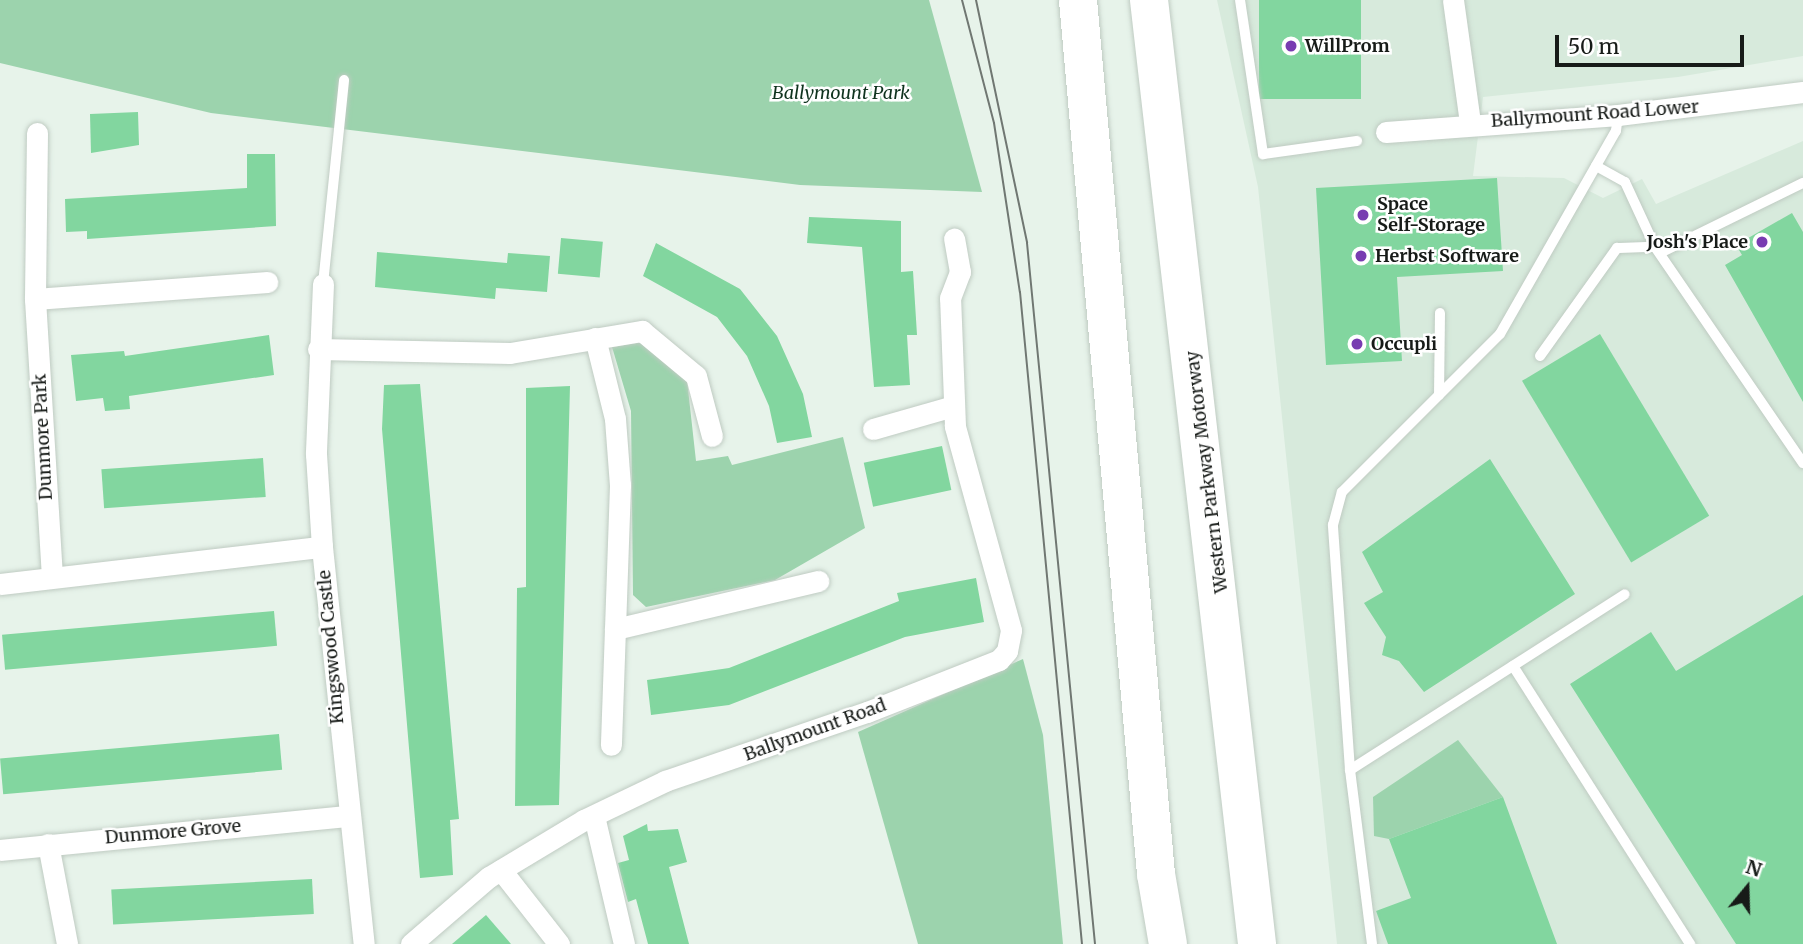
<!DOCTYPE html>
<html>
<head>
<meta charset="utf-8">
<style>
  body { margin:0 }
  #map { position:relative; width:1803px; height:944px; overflow:hidden; background:#e7f3ea; font-family:Merriweather,serif }
  div>[style] { position:absolute }
  .built>* { inset:0; background:#d7eadc }
  .green>* { inset:0; background:#9cd3ad }
  .building>* { inset:0; background:#82d69f; transform-origin:0 0 }
  .roads { filter:drop-shadow(0 0 2px #bfcbc2) drop-shadow(0 0 2px #bfcbc2) }
  .lane>* { height:10px; margin:-5px; padding:0 5px; transform-origin:5px; border-radius:5px; background:#fff }
  .street>* { height:21px; margin:-10.5px; padding:0 10.5px; transform-origin:10.5px; border-radius:10.5px; background:#fff }
  .highway>* { height:38px; margin:-19px; padding:0 19px; transform-origin:19px; border-radius:19px; background:#fff }
  .tram>* { height:2px; margin:-1px; padding:0 1px; transform-origin:1px; border-radius:1px; background:#707772 }
  .dots>* { width:19px; height:19px; translate:-50% -50%; box-sizing:border-box; border:4px solid #fff; border-radius:50% }
  span { translate:-50% -50%; white-space:nowrap; text-align:center; line-height:1.15; -webkit-text-stroke:5px #fff; paint-order:stroke }
  .poi-label { font-size:18px; color:#171b18; font-weight:700 }
  .left { translate:0 -50%; text-align:left }
  .right { translate:-100% -50%; text-align:right }
  .park-label { font-size:18px; color:#0f331e; font-style:italic }
  .street-label { font-size:18px; color:#171b18 }
  .north { position:absolute; left:1712px; top:853px; width:70px; height:70px; -webkit-text-stroke:5px #fff; paint-order:stroke; rotate:19deg; font-size:19px; font-weight:700; line-height:28px; text-align:center; color:#171b18 }
  .north::after { content:''; display:block; margin:auto; width:24px; height:32px; background:#171b18; clip-path:polygon(50% 0,100% 100%,50% 72%,0 100%) }
  .scale { position:absolute; left:1555px; top:35px; width:189px; height:32px; box-sizing:border-box; border:4px solid #171b18; border-top:0; padding-left:9px; font-size:21px; line-height:24px; white-space:nowrap; color:#171b18; -webkit-text-stroke:5px #fff; paint-order:stroke }
</style>
</head>
<body>
<div id="map">
  <div class="built">
    <i style="clip-path:polygon(1217px 0,1803px 0,1803px 56px,1678px 77px,1483px 97px,1473px 176px,1564px 178px,1603px 198px,1642px 179px,1656px 204px,1803px 141px,1803px 944px,1337px 944px,1258px 187px)"></i>
  </div>
  <div class="green">
    <i style="clip-path:polygon(0 0,929px 0,982px 192px,800px 185px,211px 113px,0 63px)"></i>
    <i style="clip-path:polygon(642px 342px,687px 380px,696px 461px,728px 456px,732px 465px,843px 437px,865px 528px,775px 580px,646px 607px,633px 595px,631px 411px,612px 347px)"></i>
    <i style="clip-path:polygon(1023px 659px,1043px 735px,1063px 944px,918px 944px,858px 732px)"></i>
    <i style="clip-path:polygon(1458px 740px,1503px 797px,1389px 839px,1374px 836px,1373px 797px)"></i>
  </div>
  <div class="building">
    <i style="left:1259px;top:0;width:102px;height:99px"></i>
    <i style="clip-path:polygon(138px 112px,139px 145px,91px 153px,90px 114px)"></i>
    <i style="clip-path:polygon(247px 154px,275px 154px,276px 226px,87px 239px,87px 231px,66px 232px,65px 199px,247px 188px)"></i>
    <i style="clip-path:polygon(1497px 178px,1503px 271px,1397px 277px,1402px 361px,1326px 365px,1316px 188px)"></i>
    <i style="clip-path:polygon(1792px 213px,1803px 232px,1803px 402px,1725px 265px,1742px 255px,1736px 245px)"></i>
    <i style="clip-path:polygon(809px 217px,901px 221px,901px 272px,913px 271px,917px 335px,907px 335px,910px 385px,874px 387px,862px 247px,807px 243px)"></i>
    <i style="left:561px;top:238px;width:42px;height:36px;rotate:5deg"></i>
    <i style="clip-path:polygon(656px 243px,740px 289px,777px 336px,803px 394px,812px 437px,777px 443px,769px 406px,747px 356px,717px 317px,643px 276px)"></i>
    <i style="clip-path:polygon(377px 252px,507px 263px,508px 253px,550px 256px,547px 292px,496px 288px,495px 299px,375px 287px)"></i>
    <i style="left:1600px;top:334px;width:212px;height:91px;rotate:59deg"></i>
    <i style="clip-path:polygon(269px 335px,274px 375px,129px 396px,130px 409px,105px 411px,103px 398px,76px 401px,71px 355px,124px 351px,125px 356px)"></i>
    <i style="clip-path:polygon(420px 384px,459px 819px,450px 820px,453px 875px,420px 878px,382px 429px,384px 385px)"></i>
    <i style="clip-path:polygon(570px 386px,559px 805px,515px 806px,517px 588px,526px 587px,526px 388px)"></i>
    <i style="left:942px;top:446px;width:45px;height:80px;rotate:78deg"></i>
    <i style="left:263px;top:458px;width:39px;height:162px;rotate:86deg"></i>
    <i style="clip-path:polygon(1490px 459px,1575px 594px,1424px 692px,1399px 661px,1382px 655px,1386px 637px,1364px 603px,1383px 592px,1362px 552px)"></i>
    <i style="clip-path:polygon(976px 578px,984px 622px,905px 637px,729px 705px,651px 715px,647px 680px,729px 668px,899px 601px,897px 593px)"></i>
    <i style="clip-path:polygon(1803px 595px,1803px 944px,1736px 944px,1570px 684px,1651px 632px,1676px 671px)"></i>
    <i style="left:274px;top:611px;width:35px;height:273px;rotate:85deg"></i>
    <i style="left:279px;top:734px;width:36px;height:280px;rotate:85deg"></i>
    <i style="clip-path:polygon(1503px 797px,1557px 944px,1388px 944px,1376px 911px,1411px 898px,1389px 839px)"></i>
    <i style="clip-path:polygon(647px 824px,648px 831px,678px 829px,687px 862px,669px 867px,689px 944px,648px 944px,636px 899px,628px 902px,618px 863px,629px 860px,623px 836px)"></i>
    <i style="left:312px;top:879px;width:35px;height:201px;rotate:87deg"></i>
    <i style="clip-path:polygon(486px 915px,511px 944px,452px 944px)"></i>
  </div>
  <div class="roads">
    <div class="lane">
      <i style="left:1240px;top:0;width:156px;rotate:81.5deg"></i>
      <i style="left:1263px;top:154px;width:95px;rotate:-7.9deg"></i>
      <i style="left:1596px;top:166px;width:33px;rotate:29deg"></i>
      <i style="left:1625px;top:182px;width:72px;rotate:65.2deg"></i>
      <i style="left:1655px;top:247px;width:262px;rotate:55.6deg"></i>
      <i style="left:1664px;top:251px;width:155px;rotate:-26.1deg"></i>
      <i style="left:323px;top:284px;width:205px;rotate:-84.1deg"></i>
      <i style="left:1540px;top:356px;width:133px;rotate:-54.5deg"></i>
      <i style="left:1617px;top:248px;width:38px;rotate:-2deg"></i>
      <i style="left:1439px;top:395px;width:82px;rotate:-89.3deg"></i>
      <i style="left:1513px;top:666px;width:330px;rotate:57.5deg"></i>
      <i style="left:1350px;top:770px;width:326px;rotate:-32.6deg"></i>
      <i style="left:1372px;top:944px;width:175px;rotate:-97.2deg"></i>
      <i style="left:1350px;top:770px;width:246px;rotate:-94deg"></i>
      <i style="left:1333px;top:525px;width:34px;rotate:-75deg"></i>
      <i style="left:1342px;top:492px;width:223px;rotate:-45deg"></i>
      <i style="left:1500px;top:334px;width:234px;rotate:-60.3deg"></i>
      <i style="left:1616px;top:131px;width:16px;rotate:-83deg"></i>
    </div>
    <div class="street">
      <i style="left:1453px;top:0;width:124px;rotate:82.1deg"></i>
      <i style="left:1386px;top:132px;width:233px;rotate:-4.2deg"></i>
      <i style="left:1618px;top:115px;width:186px;rotate:-7.1deg"></i>
      <i style="left:37px;top:133px;width:166px;rotate:90.7deg"></i>
      <i style="left:35px;top:299px;width:276px;rotate:86.5deg"></i>
      <i style="left:323px;top:284px;width:170px;rotate:92.4deg"></i>
      <i style="left:316px;top:454px;width:93px;rotate:86.3deg"></i>
      <i style="left:322px;top:547px;width:399px;rotate:84deg"></i>
      <i style="left:35px;top:299px;width:233px;rotate:-4.2deg"></i>
      <i style="left:595px;top:338px;width:83px;rotate:76.1deg"></i>
      <i style="left:615px;top:419px;width:66px;rotate:85.7deg"></i>
      <i style="left:620px;top:485px;width:260px;rotate:92deg"></i>
      <i style="left:318px;top:349px;width:192px;rotate:1.2deg"></i>
      <i style="left:510px;top:353px;width:134px;rotate:-9.5deg"></i>
      <i style="left:642px;top:331px;width:70px;rotate:39.8deg"></i>
      <i style="left:696px;top:376px;width:62px;rotate:75.1deg"></i>
      <i style="left:873px;top:429px;width:83px;rotate:-16deg"></i>
      <i style="left:0;top:584px;width:324px;rotate:-6.6deg"></i>
      <i style="left:615px;top:629px;width:209px;rotate:-13.3deg"></i>
      <i style="left:594px;top:816px;width:131px;rotate:76.8deg"></i>
      <i style="left:48px;top:844px;width:102px;rotate:79.2deg"></i>
      <i style="left:0;top:850px;width:348px;rotate:-5.6deg"></i>
      <i style="left:501px;top:870px;width:94px;rotate:51.9deg"></i>
      <i style="left:411px;top:944px;width:103px;rotate:-40.7deg"></i>
      <i style="left:489px;top:877px;width:111px;rotate:-31deg"></i>
      <i style="left:584px;top:820px;width:90px;rotate:-25.7deg"></i>
      <i style="left:665px;top:781px;width:213px;rotate:-18.9deg"></i>
      <i style="left:867px;top:712px;width:142px;rotate:-21.5deg"></i>
      <i style="left:999px;top:660px;width:12px;rotate:-48deg"></i>
      <i style="left:1007px;top:651px;width:21px;rotate:-79deg"></i>
      <i style="left:1011px;top:630px;width:212px;rotate:-105.4deg"></i>
      <i style="left:955px;top:426px;width:128px;rotate:-92.2deg"></i>
      <i style="left:950px;top:298px;width:28px;rotate:-69deg"></i>
      <i style="left:960px;top:272px;width:34px;rotate:-100deg"></i>
    </div>
    <div class="highway">
      <i style="left:1078px;top:0;width:877px;rotate:84.9deg"></i>
      <i style="left:1156px;top:874px;width:71px;rotate:80.3deg"></i>
      <i style="left:1149px;top:0;width:950px;rotate:83.47deg"></i>
    </div>
  </div>
  <div class="tram">
    <i style="left:962px;top:0;width:127px;rotate:75.4deg"></i>
    <i style="left:994px;top:123px;width:171px;rotate:81.3deg"></i>
    <i style="left:1020px;top:292px;width:655px;rotate:84.57deg"></i>
    <i style="left:976px;top:0;width:248px;rotate:78.1deg"></i>
    <i style="left:1027px;top:243px;width:704px;rotate:84.46deg"></i>
  </div>
  <div class="dots">
    <i style="left:1291px;top:46px;background:#783cb1"></i>
    <i style="left:1363px;top:215px;background:#783cb1"></i>
    <i style="left:1762px;top:242px;background:#783cb1"></i>
    <i style="left:1361px;top:256px;background:#783cb1"></i>
    <i style="left:1357px;top:344px;background:#783cb1"></i>
  </div>
  <div class="poi-label">
    <span class="left" style="left:1305px;top:46px">WillProm</span>
    <span class="left" style="left:1377px;top:215px">Space<br>Self-Storage</span>
    <span class="right" style="left:1748px;top:242px">Josh's Place</span>
    <span class="left" style="left:1375px;top:256px">Herbst Software</span>
    <span class="left" style="left:1371px;top:344px">Occupli</span>
  </div>
  <div class="park-label">
    <span style="left:841px;top:93px">Ballymount Park</span>
  </div>
  <div class="street-label">
    <span style="left:1595px;top:114px;rotate:-4deg">Ballymount Road Lower</span>
    <span style="left:43px;top:437px;rotate:-93deg">Dunmore Park</span>
    <span style="left:1207px;top:472px;rotate:-97deg">Western Parkway Motorway</span>
    <span style="left:331px;top:647px;rotate:-95deg">Kingswood Castle</span>
    <span style="left:815px;top:730px;rotate:-20deg">Ballymount Road</span>
    <span style="left:173px;top:832px;rotate:-5deg">Dunmore Grove</span>
  </div>
  <div class="north">N</div>
  <div class="scale">50 m</div>
</div>
</body>
</html>
